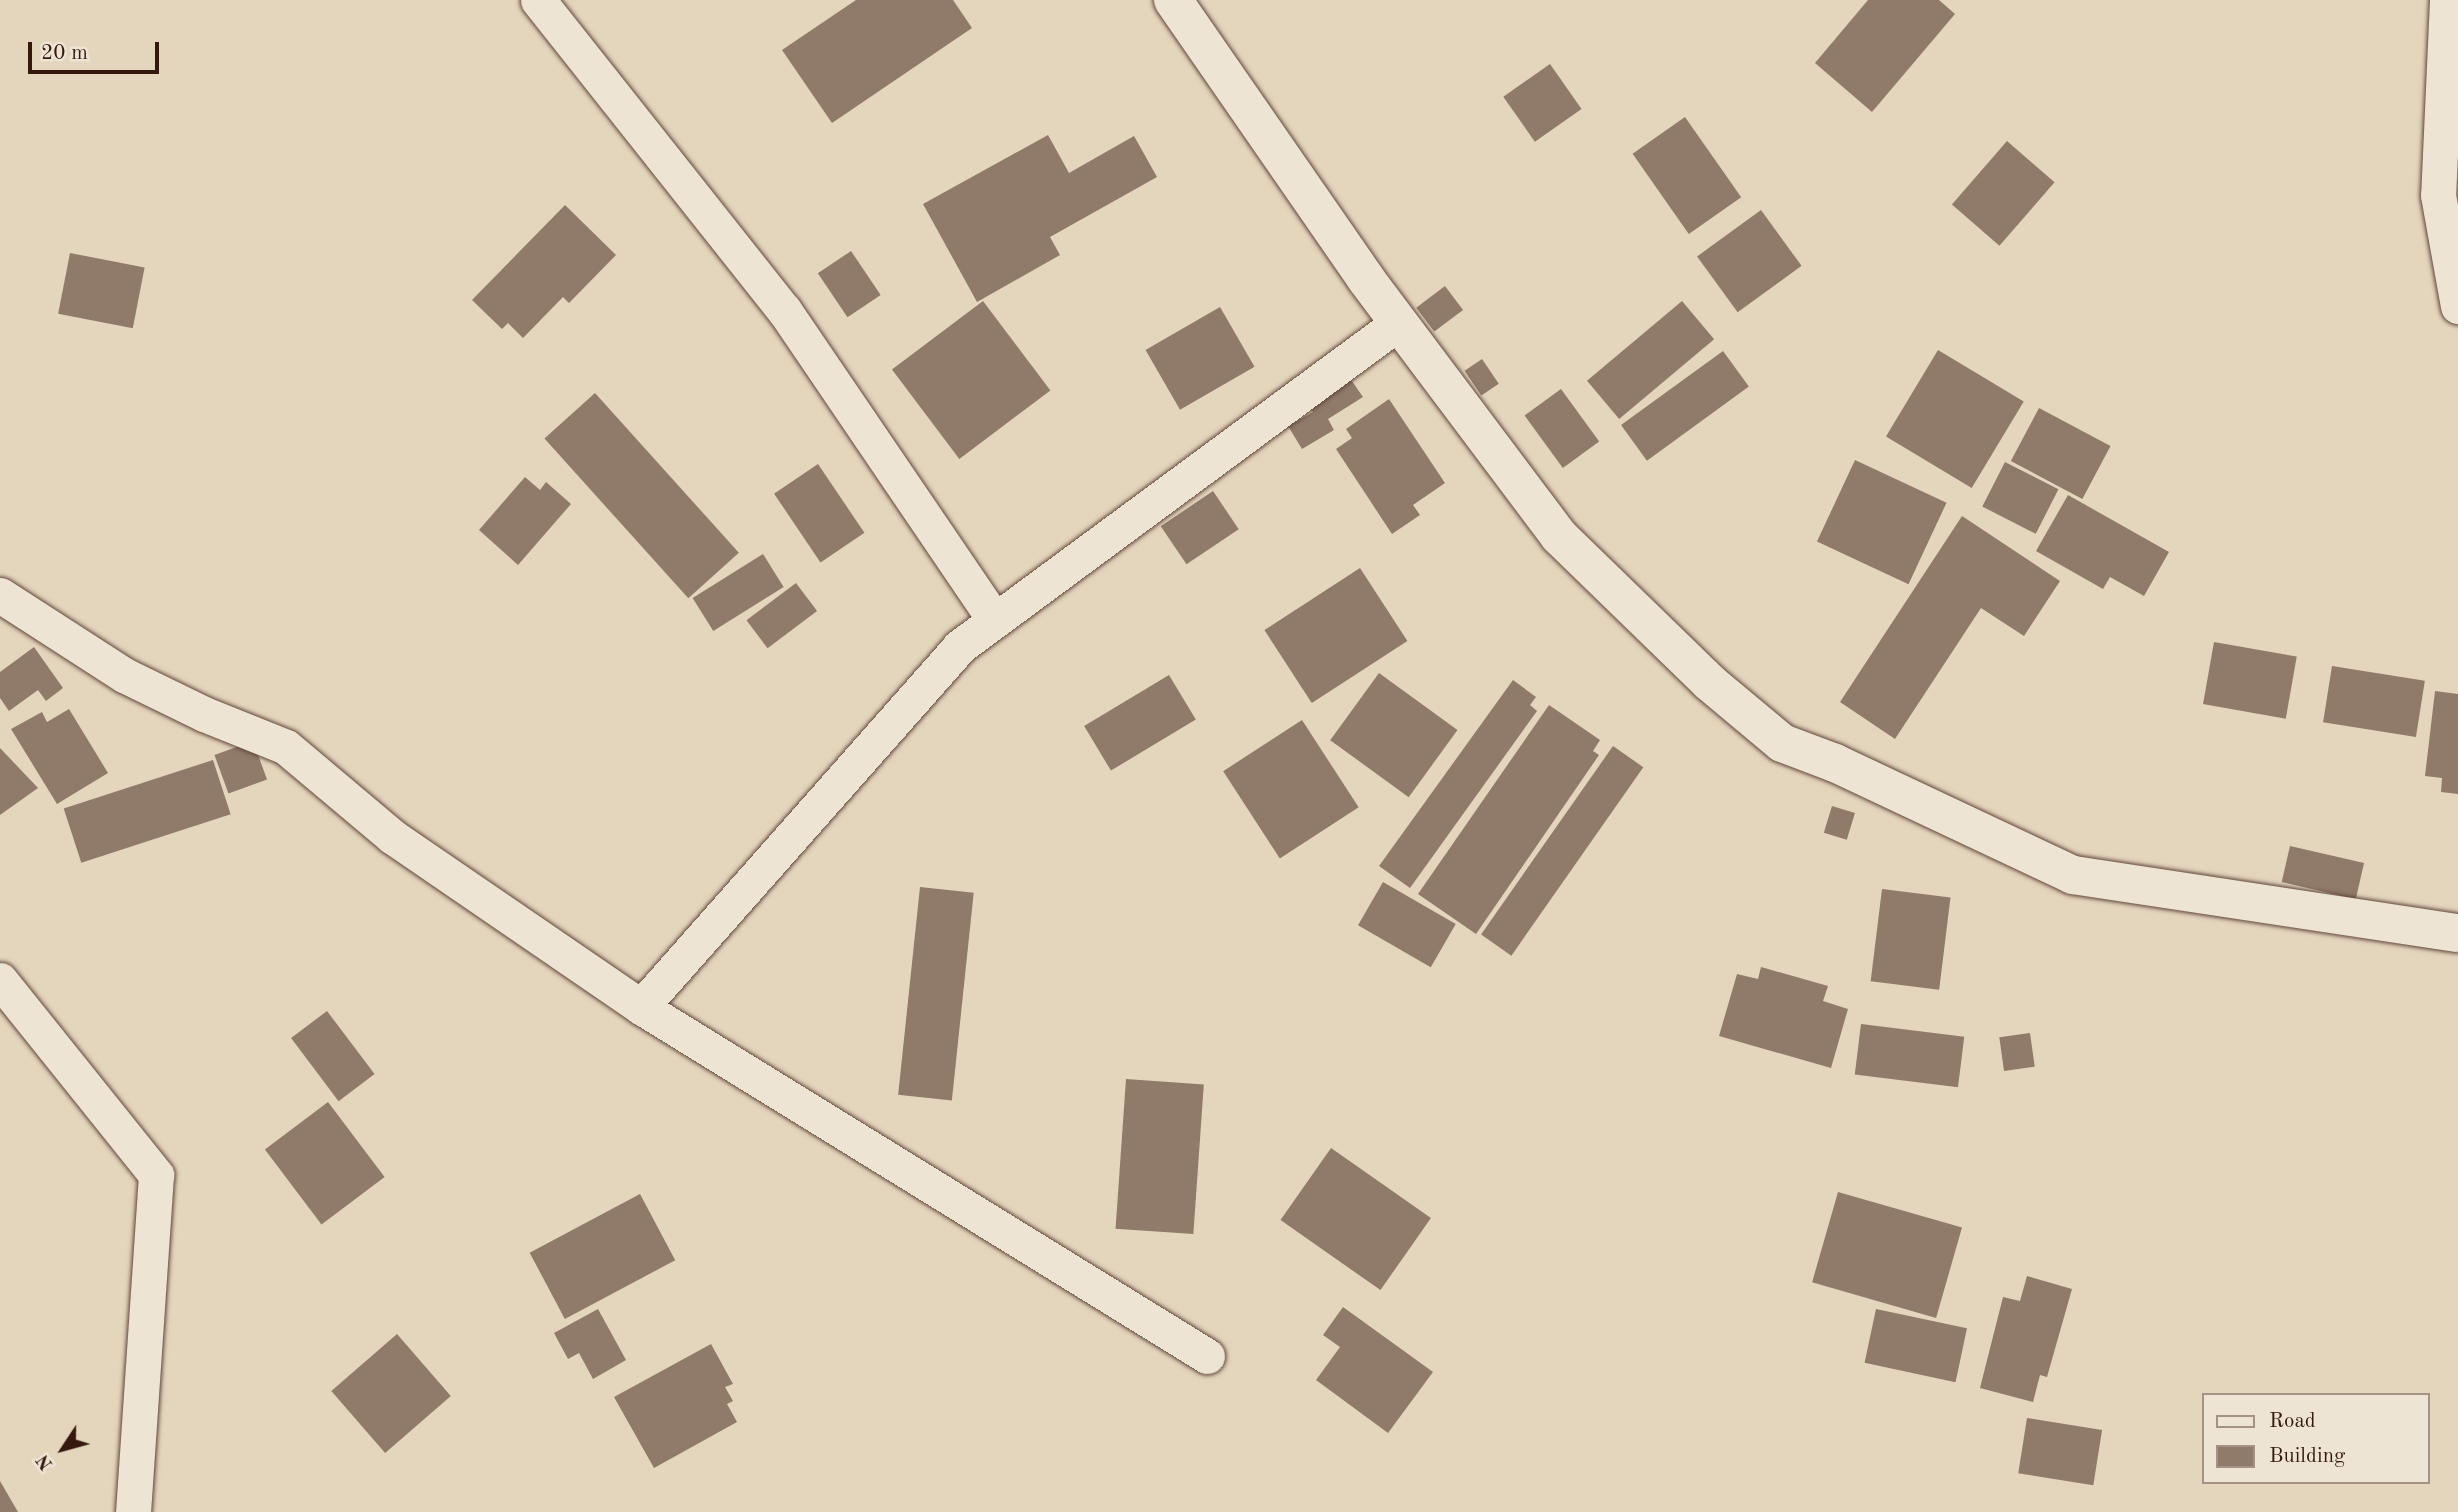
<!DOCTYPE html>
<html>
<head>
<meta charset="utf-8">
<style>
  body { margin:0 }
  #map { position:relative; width:2458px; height:1512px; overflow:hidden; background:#e4d5bd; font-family:"Old Standard TT",serif }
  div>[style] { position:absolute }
  .building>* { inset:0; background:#907a69; transform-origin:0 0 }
  .roads { filter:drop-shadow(0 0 2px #61473a) drop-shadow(0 0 2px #61473a) }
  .street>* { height:35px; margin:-17.5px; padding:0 17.5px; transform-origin:17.5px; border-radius:17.5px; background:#ede4d4 }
  .secondary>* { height:38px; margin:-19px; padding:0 19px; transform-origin:19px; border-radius:19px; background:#ede4d4 }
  span { translate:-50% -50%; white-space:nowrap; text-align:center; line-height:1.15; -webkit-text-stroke:7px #ede4d4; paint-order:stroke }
  .legend { position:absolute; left:2202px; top:1393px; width:228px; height:91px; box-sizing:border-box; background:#ede4d4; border:2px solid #a39285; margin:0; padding:9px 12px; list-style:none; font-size:21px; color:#35180e }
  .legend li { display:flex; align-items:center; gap:14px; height:35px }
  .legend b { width:35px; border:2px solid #a39285 }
  .north { position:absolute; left:28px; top:1414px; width:70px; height:70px; -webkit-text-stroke:5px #ede4d4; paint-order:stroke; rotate:234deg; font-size:19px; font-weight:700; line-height:28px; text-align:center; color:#35180e }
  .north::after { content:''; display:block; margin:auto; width:24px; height:32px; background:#35180e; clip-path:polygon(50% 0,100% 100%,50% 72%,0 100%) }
  .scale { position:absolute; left:28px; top:42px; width:131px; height:32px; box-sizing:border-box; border:4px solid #35180e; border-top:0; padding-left:9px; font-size:21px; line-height:24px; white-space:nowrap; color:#35180e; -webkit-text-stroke:5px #ede4d4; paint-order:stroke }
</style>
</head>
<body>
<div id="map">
  <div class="building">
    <i style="clip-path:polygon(856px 0,953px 0,972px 28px,832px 123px,782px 50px)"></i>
    <i style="clip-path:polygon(1868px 0,1939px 0,1955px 14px,1872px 112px,1815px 63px)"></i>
    <i style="left:1550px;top:64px;width:55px;height:57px;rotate:55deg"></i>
    <i style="left:1685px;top:117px;width:98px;height:64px;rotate:55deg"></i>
    <i style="clip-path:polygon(1048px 135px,1069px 173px,1134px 136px,1157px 177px,1050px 237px,1060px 255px,977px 302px,923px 204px)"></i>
    <i style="left:2007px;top:141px;width:63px;height:84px;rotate:41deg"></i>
    <i style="clip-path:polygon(565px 205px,616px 255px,569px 303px,563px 297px,523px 338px,508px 323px,502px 329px,472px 300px)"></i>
    <i style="left:1761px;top:210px;width:69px;height:79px;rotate:54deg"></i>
    <i style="left:851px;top:251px;width:53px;height:40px;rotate:56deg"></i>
    <i style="left:70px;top:253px;width:76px;height:62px;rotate:11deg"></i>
    <i style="left:1445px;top:286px;width:30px;height:36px;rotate:53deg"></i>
    <i style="left:983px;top:301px;width:112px;height:114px;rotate:53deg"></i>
    <i style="left:1682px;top:301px;width:50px;height:124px;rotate:50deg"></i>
    <i style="left:1220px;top:307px;width:69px;height:86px;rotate:60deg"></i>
    <i style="left:1938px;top:350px;width:100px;height:101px;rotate:31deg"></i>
    <i style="left:1723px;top:351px;width:44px;height:126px;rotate:54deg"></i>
    <i style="left:1482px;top:359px;width:30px;height:21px;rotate:56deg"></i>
    <i style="clip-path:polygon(1345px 371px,1363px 397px,1328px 419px,1334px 430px,1302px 449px,1288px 426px,1313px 412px,1304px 398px)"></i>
    <i style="left:1561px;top:389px;width:65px;height:45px;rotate:54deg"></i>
    <i style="left:595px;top:393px;width:215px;height:68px;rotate:48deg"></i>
    <i style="clip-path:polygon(1389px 399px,1445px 483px,1413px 505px,1420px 515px,1392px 534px,1336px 449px,1352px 438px,1346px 429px)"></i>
    <i style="left:2039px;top:408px;width:81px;height:60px;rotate:28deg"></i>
    <i style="left:1855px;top:460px;width:101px;height:90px;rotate:25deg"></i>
    <i style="left:2005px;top:462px;width:60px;height:50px;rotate:27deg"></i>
    <i style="left:818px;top:464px;width:83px;height:53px;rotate:56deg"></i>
    <i style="clip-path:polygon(525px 477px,540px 490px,546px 482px,571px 504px,518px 565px,479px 530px)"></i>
    <i style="left:1213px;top:491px;width:46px;height:63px;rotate:56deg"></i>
    <i style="clip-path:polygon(2068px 495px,2169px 552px,2144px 596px,2110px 577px,2103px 589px,2036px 551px)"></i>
    <i style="clip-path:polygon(1962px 516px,2060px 581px,2024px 636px,1981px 608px,1895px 739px,1840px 702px)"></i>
    <i style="left:763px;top:554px;width:39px;height:83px;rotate:58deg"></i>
    <i style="left:1360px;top:568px;width:87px;height:114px;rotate:57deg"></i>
    <i style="left:796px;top:583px;width:35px;height:62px;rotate:53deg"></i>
    <i style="left:2214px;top:642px;width:84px;height:63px;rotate:10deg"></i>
    <i style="clip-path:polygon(34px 647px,63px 688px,46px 701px,38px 690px,9px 711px,0 698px,0 672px)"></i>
    <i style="left:2332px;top:666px;width:94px;height:57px;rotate:9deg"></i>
    <i style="left:1379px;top:673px;width:97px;height:83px;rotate:36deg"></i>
    <i style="left:1169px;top:675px;width:52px;height:99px;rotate:59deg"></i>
    <i style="clip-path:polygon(1513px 680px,1536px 697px,1530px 705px,1537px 711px,1410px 888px,1379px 866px)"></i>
    <i style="clip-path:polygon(2435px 691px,2458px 694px,2458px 794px,2441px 792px,2442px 778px,2425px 776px)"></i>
    <i style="clip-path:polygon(1549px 705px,1600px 740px,1593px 751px,1599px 755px,1476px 934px,1418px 894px)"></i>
    <i style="clip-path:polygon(69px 709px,108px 773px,57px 804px,11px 729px,42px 712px,47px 722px)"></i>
    <i style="left:1302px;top:720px;width:104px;height:94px;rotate:57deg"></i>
    <i style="left:253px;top:741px;width:41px;height:41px;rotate:70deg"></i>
    <i style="left:1613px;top:746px;width:37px;height:230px;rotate:35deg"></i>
    <i style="clip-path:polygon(0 748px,38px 788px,0 815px)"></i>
    <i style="left:213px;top:760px;width:57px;height:157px;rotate:72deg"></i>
    <i style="left:1832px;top:806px;width:24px;height:28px;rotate:17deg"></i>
    <i style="left:2290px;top:846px;width:76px;height:37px;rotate:13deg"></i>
    <i style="left:1383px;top:882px;width:84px;height:50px;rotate:30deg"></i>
    <i style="left:920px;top:887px;width:54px;height:209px;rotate:6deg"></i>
    <i style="left:1882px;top:889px;width:69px;height:93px;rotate:7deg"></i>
    <i style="clip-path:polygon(1761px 967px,1828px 986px,1823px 1001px,1848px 1009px,1831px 1068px,1719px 1036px,1737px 974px,1758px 979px)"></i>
    <i style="left:327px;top:1011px;width:79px;height:45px;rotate:53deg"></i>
    <i style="left:1861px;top:1024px;width:104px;height:51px;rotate:7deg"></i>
    <i style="left:2030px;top:1033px;width:34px;height:31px;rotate:82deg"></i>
    <i style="left:1126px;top:1079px;width:78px;height:150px;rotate:4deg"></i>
    <i style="left:328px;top:1102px;width:94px;height:79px;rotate:53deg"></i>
    <i style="left:1331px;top:1148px;width:122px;height:88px;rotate:35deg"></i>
    <i style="left:1838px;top:1192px;width:129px;height:94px;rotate:16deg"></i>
    <i style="left:640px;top:1194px;width:75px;height:125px;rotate:62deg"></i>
    <i style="clip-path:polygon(2027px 1276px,2072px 1289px,2047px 1377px,2040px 1375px,2033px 1402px,1980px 1388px,2003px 1297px,2020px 1301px)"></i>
    <i style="clip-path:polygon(1343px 1307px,1433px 1372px,1388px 1433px,1316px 1380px,1340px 1347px,1323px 1335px)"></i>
    <i style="clip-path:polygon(598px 1309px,626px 1360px,593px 1379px,579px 1353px,568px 1359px,554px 1333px)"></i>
    <i style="left:1876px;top:1309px;width:93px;height:55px;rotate:12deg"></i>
    <i style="left:397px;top:1334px;width:82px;height:87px;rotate:49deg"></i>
    <i style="clip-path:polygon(711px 1344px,733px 1384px,725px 1387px,733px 1401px,727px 1404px,737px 1422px,654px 1468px,614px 1397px)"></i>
    <i style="left:2027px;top:1418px;width:76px;height:56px;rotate:9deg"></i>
    <i style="clip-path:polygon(0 1481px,18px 1512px,0 1512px)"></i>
  </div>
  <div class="roads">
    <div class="street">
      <i style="left:538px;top:0;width:396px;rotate:51.6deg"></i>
      <i style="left:784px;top:310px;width:375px;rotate:55.8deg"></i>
      <i style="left:2447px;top:0;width:195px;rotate:92.6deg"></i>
      <i style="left:2438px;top:195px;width:113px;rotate:79.8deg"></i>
      <i style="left:0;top:595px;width:148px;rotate:32.8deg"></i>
      <i style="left:124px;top:675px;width:89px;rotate:26deg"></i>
      <i style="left:204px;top:714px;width:88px;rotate:21.9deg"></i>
      <i style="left:286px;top:747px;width:140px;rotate:40.1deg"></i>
      <i style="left:393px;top:837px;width:301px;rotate:34.4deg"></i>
      <i style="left:641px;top:1007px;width:665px;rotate:31.66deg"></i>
      <i style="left:0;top:980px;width:250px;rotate:51.3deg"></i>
      <i style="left:156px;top:1175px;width:338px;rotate:93.9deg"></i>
      <i style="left:641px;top:1007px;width:480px;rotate:-48.5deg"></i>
      <i style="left:959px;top:647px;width:546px;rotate:-36.43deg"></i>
    </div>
    <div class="secondary">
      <i style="left:1173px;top:0;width:339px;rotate:55.3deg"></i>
      <i style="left:1366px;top:279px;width:321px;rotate:53.1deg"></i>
      <i style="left:1559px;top:536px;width:209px;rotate:44.2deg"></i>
      <i style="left:1709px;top:682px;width:95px;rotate:39.9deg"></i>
      <i style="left:1782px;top:743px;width:57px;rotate:20.7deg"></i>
      <i style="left:1835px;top:763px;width:263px;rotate:25.2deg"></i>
      <i style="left:2073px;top:875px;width:389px;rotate:8.6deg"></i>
    </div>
  </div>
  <ul class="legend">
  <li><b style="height:9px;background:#ede4d4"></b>Road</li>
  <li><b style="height:19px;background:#907a69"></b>Building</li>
  </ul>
  <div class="north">N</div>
  <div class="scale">20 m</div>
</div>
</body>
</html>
